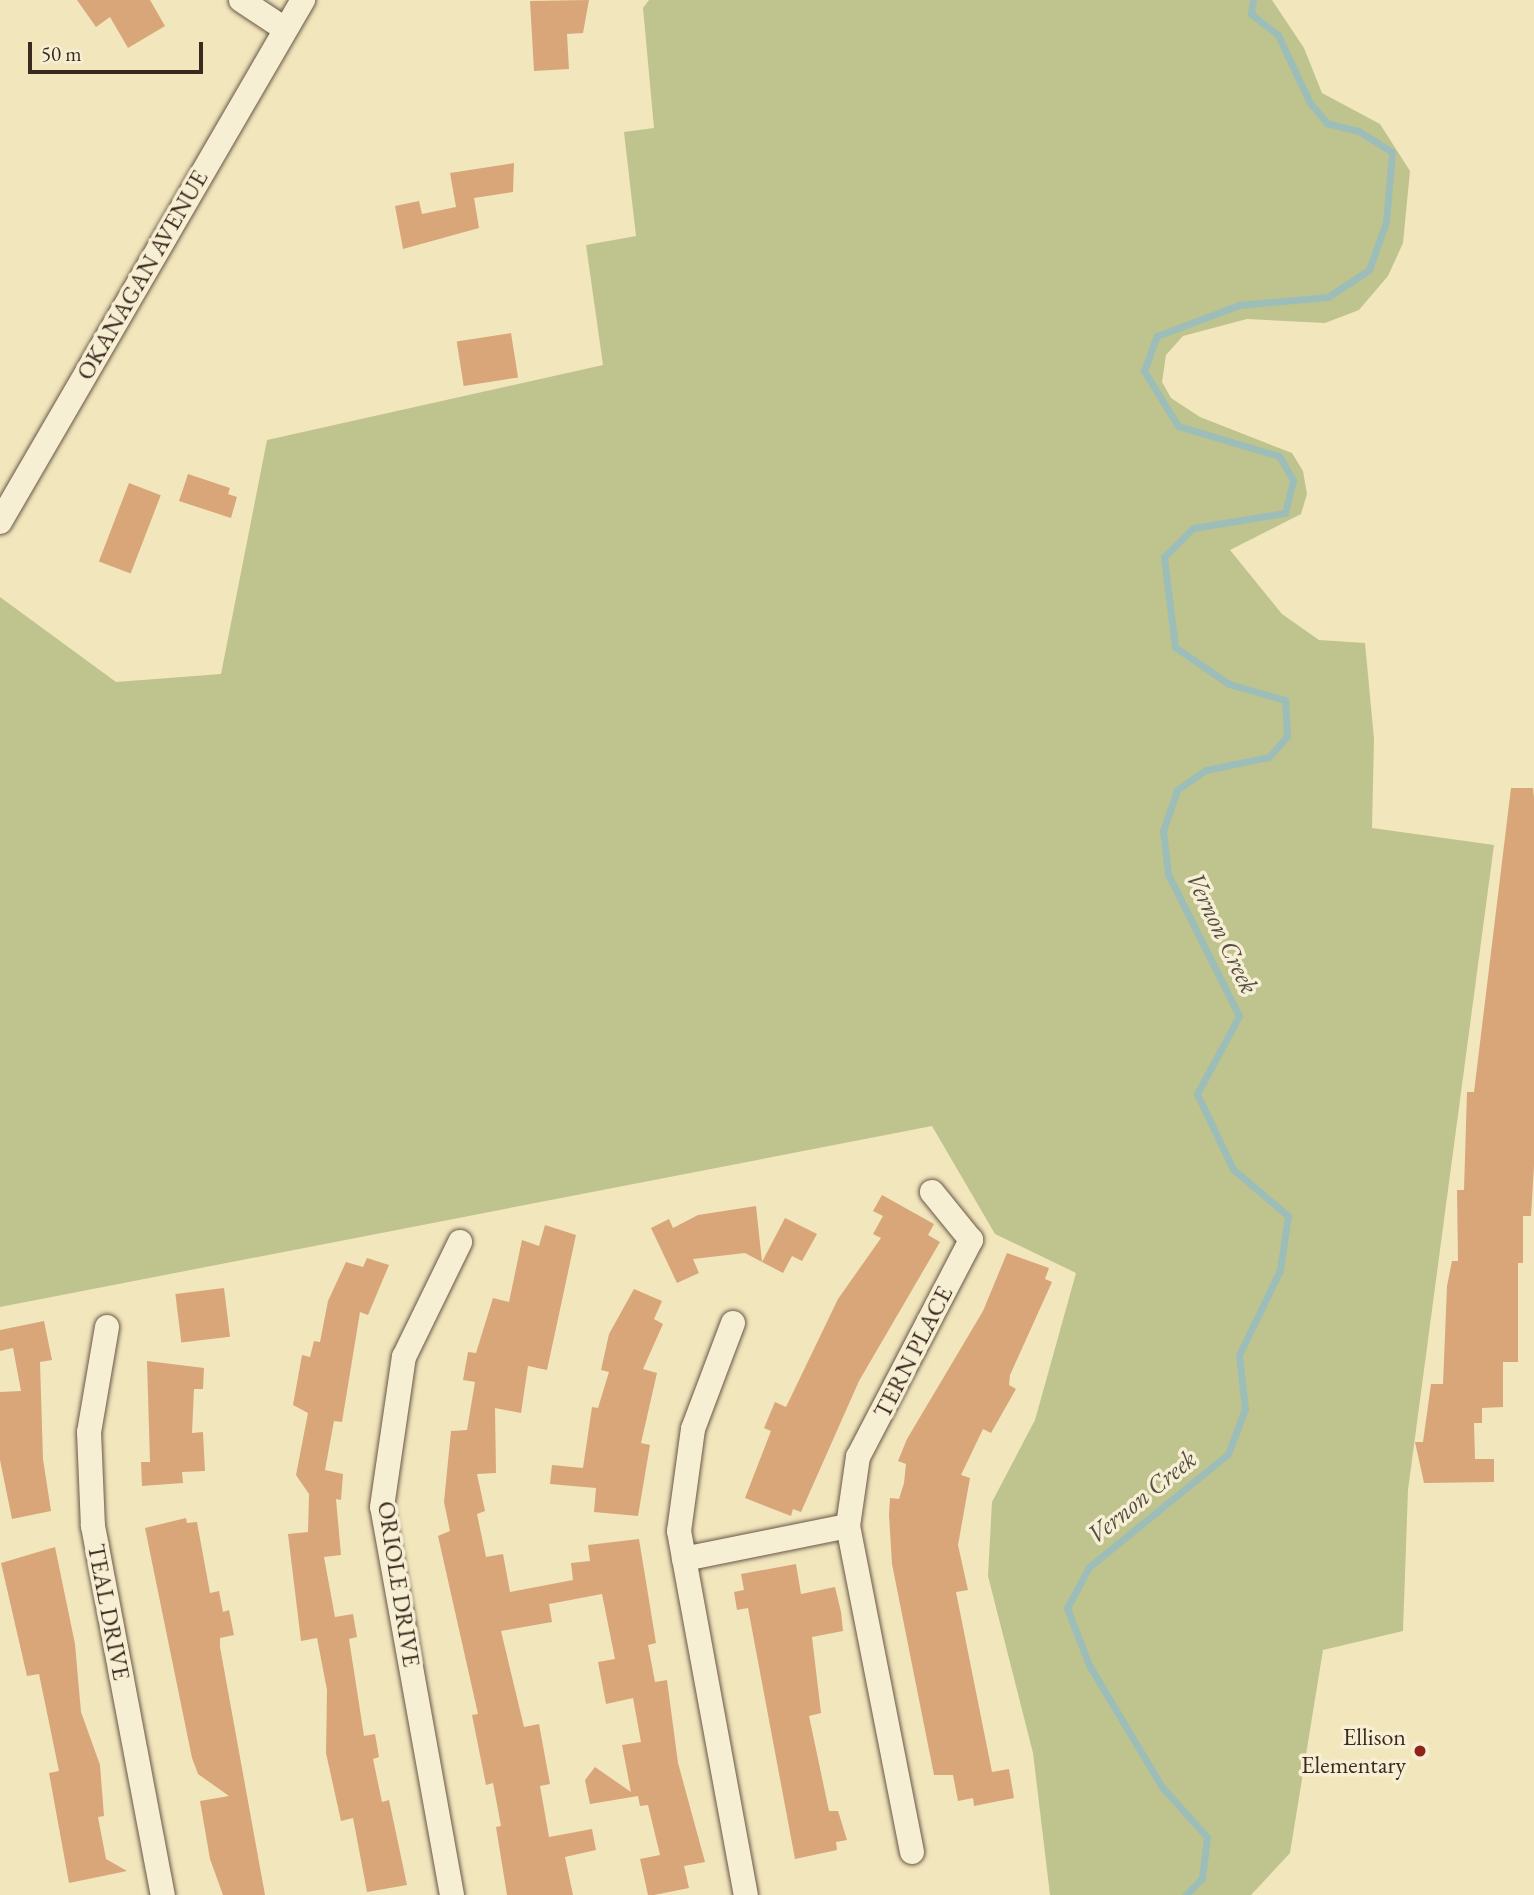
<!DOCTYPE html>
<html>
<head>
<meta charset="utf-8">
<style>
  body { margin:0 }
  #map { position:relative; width:1534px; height:1895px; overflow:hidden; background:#f2e6bd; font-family:"EB Garamond",serif }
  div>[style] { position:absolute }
  .green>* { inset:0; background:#bfc48e }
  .stream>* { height:7px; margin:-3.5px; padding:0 3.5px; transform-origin:3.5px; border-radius:3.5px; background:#9dbeb8 }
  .building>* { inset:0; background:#d8a679; transform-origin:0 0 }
  .roads { filter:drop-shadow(0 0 2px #695846) drop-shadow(0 0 2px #695846) }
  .minor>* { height:24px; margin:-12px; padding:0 12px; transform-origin:12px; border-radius:12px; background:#f7efd4 }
  .dots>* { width:19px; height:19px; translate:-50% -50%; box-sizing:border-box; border:4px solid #f7efd4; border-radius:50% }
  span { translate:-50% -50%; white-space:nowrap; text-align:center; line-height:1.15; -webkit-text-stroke:7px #f7efd4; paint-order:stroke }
  .street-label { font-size:24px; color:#3b281e }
  .poi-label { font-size:24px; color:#3b281e }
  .right { translate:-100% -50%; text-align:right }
  .water-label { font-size:26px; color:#544e44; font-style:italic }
  .scale { position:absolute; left:28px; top:42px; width:175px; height:32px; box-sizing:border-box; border:4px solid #3b281e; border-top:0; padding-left:9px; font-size:21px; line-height:24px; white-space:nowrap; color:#3b281e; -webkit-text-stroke:5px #f7efd4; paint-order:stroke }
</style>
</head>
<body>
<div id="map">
  <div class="green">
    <i style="clip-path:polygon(649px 0,1272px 0,1304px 48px,1322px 93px,1380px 124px,1410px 171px,1403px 243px,1388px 276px,1359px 310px,1325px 323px,1247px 319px,1183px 336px,1166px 355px,1162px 382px,1171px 398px,1200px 417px,1292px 453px,1303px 471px,1307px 494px,1301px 514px,1230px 550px,1282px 614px,1319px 640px,1365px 643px,1374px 739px,1372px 828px,1494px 845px,1408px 1490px,1403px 1631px,1323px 1650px,1290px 1853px,1251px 1895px,1050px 1895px,1033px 1753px,988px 1576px,992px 1502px,1035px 1420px,1076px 1273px,995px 1234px,932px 1126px,0 1307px,0 597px,116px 682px,221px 674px,267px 440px,603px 365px,586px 245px,636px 236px,624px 132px,654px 128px,643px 8px)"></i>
  </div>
  <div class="stream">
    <i style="left:1186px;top:1895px;width:23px;rotate:-47deg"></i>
    <i style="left:1202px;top:1878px;width:41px;rotate:-83deg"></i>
    <i style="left:1207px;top:1837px;width:67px;rotate:-132deg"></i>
    <i style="left:1162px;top:1787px;width:142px;rotate:-120.9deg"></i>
    <i style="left:1089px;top:1665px;width:61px;rotate:-111.1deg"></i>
    <i style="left:1067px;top:1608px;width:47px;rotate:-61.8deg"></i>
    <i style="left:1089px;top:1567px;width:179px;rotate:-39.1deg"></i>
    <i style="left:1228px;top:1454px;width:48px;rotate:-69.3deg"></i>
    <i style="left:1245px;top:1409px;width:54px;rotate:-96.3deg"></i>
    <i style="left:1239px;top:1355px;width:94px;rotate:-64.2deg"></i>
    <i style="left:1280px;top:1270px;width:55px;rotate:-81.6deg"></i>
    <i style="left:1288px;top:1216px;width:72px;rotate:-139.5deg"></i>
    <i style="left:1233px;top:1169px;width:83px;rotate:-115.6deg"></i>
    <i style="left:1197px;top:1094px;width:89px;rotate:-61.7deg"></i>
    <i style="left:1239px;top:1016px;width:159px;rotate:-116.6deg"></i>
    <i style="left:1168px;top:874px;width:43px;rotate:-96.6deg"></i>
    <i style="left:1163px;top:831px;width:43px;rotate:-71.1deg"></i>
    <i style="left:1177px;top:790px;width:35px;rotate:-35deg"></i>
    <i style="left:1206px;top:770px;width:64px;rotate:-11.7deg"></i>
    <i style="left:1269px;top:757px;width:28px;rotate:-49deg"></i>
    <i style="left:1287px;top:736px;width:36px;rotate:-93deg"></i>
    <i style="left:1285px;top:700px;width:58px;rotate:-164.1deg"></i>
    <i style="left:1229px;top:684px;width:65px;rotate:-145.6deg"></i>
    <i style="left:1175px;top:647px;width:91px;rotate:-97deg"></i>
    <i style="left:1164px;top:557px;width:41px;rotate:-45deg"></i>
    <i style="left:1193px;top:528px;width:93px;rotate:-9.3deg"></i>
    <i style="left:1285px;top:513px;width:34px;rotate:-76deg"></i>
    <i style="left:1293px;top:480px;width:28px;rotate:-120deg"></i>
    <i style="left:1279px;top:456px;width:105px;rotate:-163.5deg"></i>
    <i style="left:1178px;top:426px;width:65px;rotate:-121.7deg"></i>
    <i style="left:1144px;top:371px;width:37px;rotate:-70deg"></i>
    <i style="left:1157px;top:336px;width:88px;rotate:-20.7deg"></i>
    <i style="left:1239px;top:305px;width:89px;rotate:-5.1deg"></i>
    <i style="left:1328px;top:297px;width:49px;rotate:-33.4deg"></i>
    <i style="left:1369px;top:270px;width:51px;rotate:-70.5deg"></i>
    <i style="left:1386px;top:222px;width:70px;rotate:-85.1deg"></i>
    <i style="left:1392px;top:152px;width:40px;rotate:-148deg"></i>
    <i style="left:1358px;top:131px;width:32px;rotate:-166deg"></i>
    <i style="left:1327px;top:123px;width:26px;rotate:-130deg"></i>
    <i style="left:1310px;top:103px;width:75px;rotate:-115.2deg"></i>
    <i style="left:1278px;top:35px;width:34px;rotate:-142deg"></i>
    <i style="left:1251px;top:14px;width:14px;rotate:-82deg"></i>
  </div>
  <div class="building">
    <i style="clip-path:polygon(77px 0,150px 0,165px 26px,128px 48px,110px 17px,96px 27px)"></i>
    <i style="clip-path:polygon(589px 0,583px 33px,567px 34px,569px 69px,534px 71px,530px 1px)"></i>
    <i style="clip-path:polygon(514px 163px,513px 192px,474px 198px,479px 228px,403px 249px,395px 206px,419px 201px,422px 214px,456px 207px,450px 173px)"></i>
    <i style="left:511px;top:333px;width:45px;height:55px;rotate:81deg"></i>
    <i style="clip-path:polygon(188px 474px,230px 488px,228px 494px,237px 497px,231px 518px,179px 501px)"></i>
    <i style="left:129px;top:483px;width:34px;height:84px;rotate:21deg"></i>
    <i style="clip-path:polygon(1511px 788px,1533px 788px,1534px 798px,1534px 1166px,1531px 1216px,1523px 1216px,1523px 1263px,1518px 1263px,1518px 1362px,1503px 1362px,1503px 1407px,1482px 1408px,1482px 1423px,1474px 1423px,1475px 1459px,1494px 1459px,1494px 1482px,1424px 1483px,1415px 1442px,1423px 1442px,1431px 1384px,1443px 1384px,1447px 1286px,1452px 1261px,1458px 1261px,1457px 1190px,1464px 1190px,1467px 1092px,1474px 1092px)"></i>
    <i style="clip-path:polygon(882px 1195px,934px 1224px,928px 1235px,940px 1242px,859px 1381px,801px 1512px,793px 1509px,791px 1516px,745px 1498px,771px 1431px,764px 1428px,775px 1402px,786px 1407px,838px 1299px,881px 1238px,873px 1234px,883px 1216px,873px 1211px)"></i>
    <i style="clip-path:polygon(756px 1206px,762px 1262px,745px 1253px,693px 1259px,699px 1273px,677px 1283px,651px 1228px,669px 1219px,673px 1228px,698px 1215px)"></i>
    <i style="clip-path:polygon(785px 1218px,817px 1234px,802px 1261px,792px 1256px,783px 1273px,762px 1262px)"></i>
    <i style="clip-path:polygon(545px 1225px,576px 1235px,547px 1370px,528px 1366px,521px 1413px,495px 1408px,496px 1473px,477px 1474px,485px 1511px,477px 1514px,486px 1557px,503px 1554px,510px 1592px,573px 1580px,571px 1563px,590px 1561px,588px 1545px,639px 1539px,656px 1643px,648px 1645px,655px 1682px,667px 1680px,678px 1763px,705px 1862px,684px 1866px,689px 1888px,654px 1895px,648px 1895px,640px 1859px,660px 1855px,648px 1805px,640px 1806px,638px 1796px,590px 1804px,585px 1780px,595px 1767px,631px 1792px,622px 1745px,641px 1742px,633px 1698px,606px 1704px,598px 1662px,615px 1659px,602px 1594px,549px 1604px,552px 1622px,501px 1631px,524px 1727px,539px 1724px,550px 1784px,540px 1786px,549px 1837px,592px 1829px,596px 1850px,565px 1857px,573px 1895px,507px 1895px,496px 1827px,501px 1826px,493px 1783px,486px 1785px,472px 1715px,478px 1714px,438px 1536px,450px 1531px,444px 1502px,451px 1431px,467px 1430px,475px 1382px,463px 1380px,468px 1352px,476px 1353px,493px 1298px,509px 1302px,522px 1240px,539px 1246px)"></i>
    <i style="clip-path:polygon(1007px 1253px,1049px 1268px,1045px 1279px,1052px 1282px,1010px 1375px,1009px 1385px,1016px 1389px,991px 1433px,983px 1429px,961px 1475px,970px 1478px,958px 1545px,968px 1590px,956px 1592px,992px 1772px,1009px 1769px,1014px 1798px,974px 1806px,973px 1798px,958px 1801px,953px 1775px,934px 1775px,892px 1564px,889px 1515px,890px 1498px,899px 1499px,904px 1483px,906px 1464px,898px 1461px,907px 1439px,983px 1311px)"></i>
    <i style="clip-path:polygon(367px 1258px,389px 1265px,368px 1315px,360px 1312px,342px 1422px,334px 1421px,325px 1470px,343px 1474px,341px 1500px,336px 1499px,341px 1555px,324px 1557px,335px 1617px,353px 1614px,357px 1637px,349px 1639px,364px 1736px,375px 1734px,379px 1757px,373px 1759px,382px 1802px,389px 1800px,407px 1885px,367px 1892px,353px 1818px,341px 1821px,326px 1753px,327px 1690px,317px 1638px,301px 1641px,288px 1534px,308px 1532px,309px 1494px,296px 1475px,308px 1413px,293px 1405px,302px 1355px,310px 1357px,314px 1341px,320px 1342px,328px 1301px,346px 1262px,363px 1267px)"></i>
    <i style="left:224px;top:1288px;width:49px;height:49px;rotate:83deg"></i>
    <i style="clip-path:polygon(634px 1289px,662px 1301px,654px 1319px,663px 1324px,643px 1369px,657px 1373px,641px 1443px,650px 1445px,638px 1516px,594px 1512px,596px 1488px,550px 1484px,552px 1465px,583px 1468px,592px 1407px,598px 1408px,609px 1372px,601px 1370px,609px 1334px)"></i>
    <i style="clip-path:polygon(44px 1321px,52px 1360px,40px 1362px,43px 1459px,51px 1511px,12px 1519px,0 1460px,0 1392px,21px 1391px,13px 1348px,0 1351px,0 1330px)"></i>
    <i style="clip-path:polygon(147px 1361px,204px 1368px,203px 1389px,194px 1389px,192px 1433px,203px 1432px,205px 1471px,182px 1472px,183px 1483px,142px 1486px,141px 1462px,150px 1462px)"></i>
    <i style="clip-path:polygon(186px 1518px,187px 1523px,197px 1522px,210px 1593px,219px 1591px,223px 1612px,229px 1610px,234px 1635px,220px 1638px,220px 1647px,265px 1895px,223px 1895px,210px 1859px,200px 1801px,229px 1796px,198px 1774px,192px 1758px,145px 1528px)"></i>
    <i style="clip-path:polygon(55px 1547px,75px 1644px,81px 1712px,100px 1765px,104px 1816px,98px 1817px,106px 1859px,127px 1871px,69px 1883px,49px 1773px,59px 1771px,39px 1674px,27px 1676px,1px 1563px)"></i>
    <i style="clip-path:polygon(796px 1564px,801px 1594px,835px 1587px,841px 1612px,843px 1631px,812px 1637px,821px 1713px,809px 1716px,829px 1811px,838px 1811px,847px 1840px,836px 1842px,837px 1850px,795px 1859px,748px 1608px,737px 1610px,734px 1592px,744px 1590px,741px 1574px)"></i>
  </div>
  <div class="roads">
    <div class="minor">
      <i style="left:241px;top:0;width:53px;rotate:33.4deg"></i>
      <i style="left:0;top:522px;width:604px;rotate:-59.87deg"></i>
      <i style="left:733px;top:1323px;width:113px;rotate:110.7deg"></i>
      <i style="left:693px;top:1429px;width:103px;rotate:97.8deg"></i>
      <i style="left:679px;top:1531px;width:370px;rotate:79.6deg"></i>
      <i style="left:107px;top:1327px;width:107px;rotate:99.7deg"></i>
      <i style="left:89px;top:1432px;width:94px;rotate:87.6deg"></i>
      <i style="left:93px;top:1526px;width:376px;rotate:79.3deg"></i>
      <i style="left:684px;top:1559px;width:167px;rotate:-11.4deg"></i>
      <i style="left:912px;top:1852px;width:332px;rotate:-101.1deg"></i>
      <i style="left:848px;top:1526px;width:70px;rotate:-81.8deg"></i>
      <i style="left:858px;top:1457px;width:245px;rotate:-62.5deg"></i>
      <i style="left:971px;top:1240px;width:62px;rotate:-129.1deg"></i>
      <i style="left:452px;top:1895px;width:394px;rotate:-100.2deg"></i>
      <i style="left:382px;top:1507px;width:152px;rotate:-81.7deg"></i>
      <i style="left:404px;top:1357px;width:128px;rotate:-64deg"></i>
    </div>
  </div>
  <div class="dots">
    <i style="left:1420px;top:1751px;background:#8f2418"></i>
  </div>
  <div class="street-label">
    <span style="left:142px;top:275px;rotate:-60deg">OKANAGAN AVENUE</span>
    <span style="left:913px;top:1352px;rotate:-63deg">TERN PLACE</span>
    <span style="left:399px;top:1584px;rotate:81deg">ORIOLE DRIVE</span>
    <span style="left:109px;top:1612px;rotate:79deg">TEAL DRIVE</span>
  </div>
  <div class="poi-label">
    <span class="right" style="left:1406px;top:1751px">Ellison<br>Elementary</span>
  </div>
  <div class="water-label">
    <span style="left:1222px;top:933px;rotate:64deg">Vernon Creek</span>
    <span style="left:1142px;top:1497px;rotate:-39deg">Vernon Creek</span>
  </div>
  <div class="scale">50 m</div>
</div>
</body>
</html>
